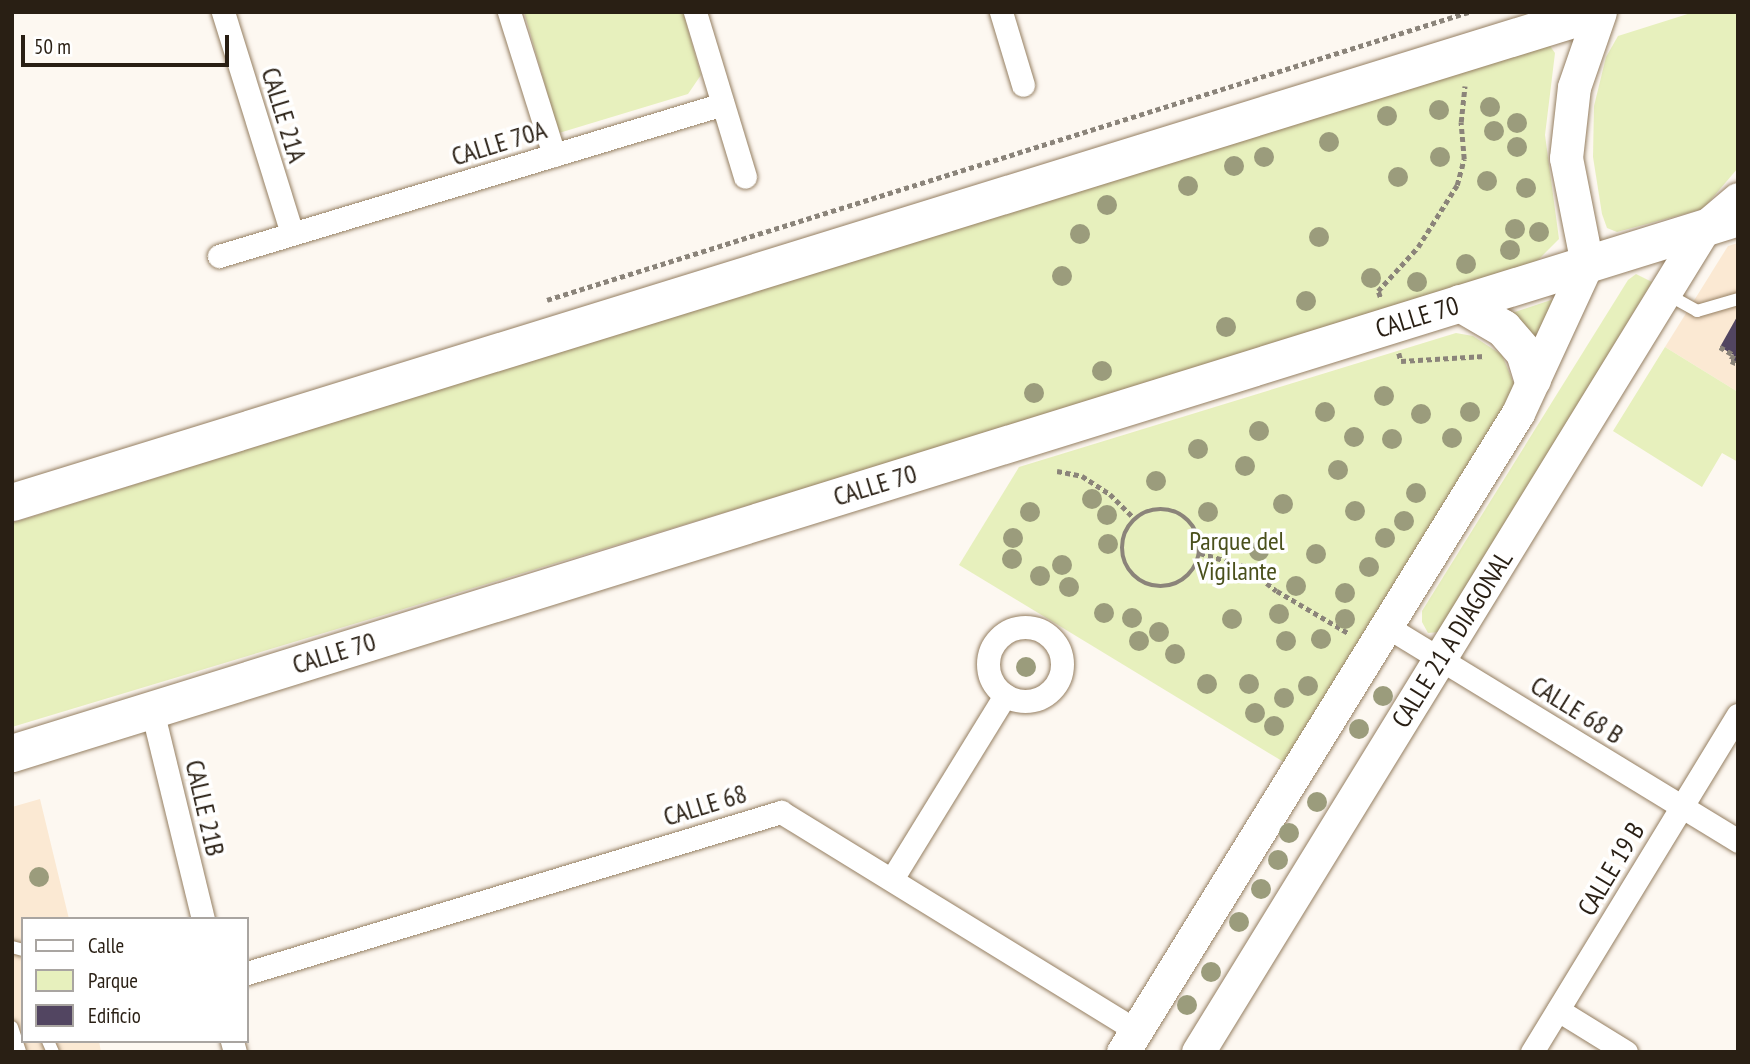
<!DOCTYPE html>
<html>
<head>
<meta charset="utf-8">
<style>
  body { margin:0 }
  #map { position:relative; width:1750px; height:1064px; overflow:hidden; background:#fdf8f1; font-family:"PT Sans Narrow",sans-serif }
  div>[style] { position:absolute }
  .built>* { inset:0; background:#fbe9d3 }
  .green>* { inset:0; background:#e7f0bd }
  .building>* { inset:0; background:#524561 }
  .path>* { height:4.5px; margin-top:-2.25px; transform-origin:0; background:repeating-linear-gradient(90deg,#8b847a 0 5px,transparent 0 8.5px) }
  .path>.ring { margin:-2.25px; padding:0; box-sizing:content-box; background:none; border:4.5px solid #8b847a; border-radius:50% }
  .roads { filter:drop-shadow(0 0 2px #957f62) drop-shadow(0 0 2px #957f62) }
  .lane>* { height:12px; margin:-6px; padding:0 6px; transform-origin:6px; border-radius:6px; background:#fff }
  .street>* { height:23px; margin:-11.5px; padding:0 11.5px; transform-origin:11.5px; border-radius:11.5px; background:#fff }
  .street>.ring { margin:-11.5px; padding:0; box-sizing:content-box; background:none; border:23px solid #fff; border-radius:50% }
  .secondary>* { height:33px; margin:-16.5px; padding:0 16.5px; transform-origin:16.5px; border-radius:16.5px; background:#fff }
  .primary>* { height:37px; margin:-18.5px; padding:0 18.5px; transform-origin:18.5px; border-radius:18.5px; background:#fff }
  .trees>* { width:20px; height:20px; margin:-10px; border-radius:50%; background:#9b9c7c }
  span { translate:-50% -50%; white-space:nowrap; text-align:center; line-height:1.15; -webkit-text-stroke:7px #fff; paint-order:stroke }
  .street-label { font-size:26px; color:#291f14 }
  .park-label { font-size:26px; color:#4a501c }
  .frame { position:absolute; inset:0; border:14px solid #291f14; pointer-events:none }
  .legend { position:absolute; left:21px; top:917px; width:228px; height:126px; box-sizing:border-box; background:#fff; border:2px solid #a9a5a1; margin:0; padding:9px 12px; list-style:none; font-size:21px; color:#291f14 }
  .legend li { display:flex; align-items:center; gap:14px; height:35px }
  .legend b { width:35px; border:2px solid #a9a5a1 }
  .scale { position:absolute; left:21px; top:35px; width:208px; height:32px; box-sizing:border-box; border:4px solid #291f14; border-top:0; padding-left:9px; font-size:21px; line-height:24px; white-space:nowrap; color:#291f14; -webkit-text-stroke:5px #fff; paint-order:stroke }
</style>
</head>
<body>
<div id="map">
  <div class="built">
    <i style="clip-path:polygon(1738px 243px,1738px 392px,1665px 347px,1728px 246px)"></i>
    <i style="clip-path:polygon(40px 799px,69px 919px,23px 919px,23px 1041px,99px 1041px,101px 1052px,12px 1052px,12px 807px)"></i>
  </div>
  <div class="green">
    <i style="clip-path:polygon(524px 12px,683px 12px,701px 75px,688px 94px,559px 133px)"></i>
    <i style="clip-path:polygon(1694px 12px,1738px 12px,1738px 168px,1703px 209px,1617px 232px,1607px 228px,1602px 214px,1593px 157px,1594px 106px,1606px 57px,1618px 36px)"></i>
    <i style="clip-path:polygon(1538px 45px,1550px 46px,1555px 53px,1545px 135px,1559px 239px,1537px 261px,1506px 277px,12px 727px,12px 523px)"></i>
    <i style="clip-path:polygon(1636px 274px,1652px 282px,1440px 632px,1428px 633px,1422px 622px,1422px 611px,1628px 280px)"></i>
    <i style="clip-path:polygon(1578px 291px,1540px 355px,1506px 315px)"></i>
    <i style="clip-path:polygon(1456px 333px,1473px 336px,1502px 355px,1514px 384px,1508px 405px,1287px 764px,959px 565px,1019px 467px)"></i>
    <i style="clip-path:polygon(1665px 347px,1738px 392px,1738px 462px,1722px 453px,1702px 487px,1613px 431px)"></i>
  </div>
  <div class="building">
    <i style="clip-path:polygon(1738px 315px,1738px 364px,1731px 361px,1734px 355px,1720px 347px)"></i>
  </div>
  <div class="path">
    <i style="left:1380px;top:297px;width:6px;rotate:-108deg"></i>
    <i style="left:1378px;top:291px;width:59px;rotate:-47.7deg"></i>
    <i style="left:1418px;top:247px;width:73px;rotate:-57.8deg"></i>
    <i style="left:1457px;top:185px;width:27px;rotate:-75deg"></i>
    <i style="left:1464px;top:159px;width:37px;rotate:-95deg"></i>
    <i style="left:1461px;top:122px;width:36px;rotate:-84deg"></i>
    <i style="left:547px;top:300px;width:966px;rotate:-17.35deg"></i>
    <i style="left:1720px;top:347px;width:16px;rotate:30deg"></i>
    <i style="left:1734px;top:355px;width:7px;rotate:117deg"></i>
    <i style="left:1731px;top:361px;width:8px;rotate:23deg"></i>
    <i style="left:1399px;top:353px;width:8px;rotate:76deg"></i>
    <i style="left:1401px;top:361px;width:84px;rotate:-3.4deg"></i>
    <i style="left:1057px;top:471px;width:25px;rotate:11deg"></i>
    <i style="left:1082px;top:476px;width:33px;rotate:33deg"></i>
    <i style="left:1110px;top:494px;width:34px;rotate:45deg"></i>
    <i class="ring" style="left:1122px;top:509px;width:73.5px;height:73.5px"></i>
    <i style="left:1200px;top:553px;width:49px;rotate:16.6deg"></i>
    <i style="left:1247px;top:567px;width:38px;rotate:39deg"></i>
    <i style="left:1277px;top:591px;width:82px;rotate:30.6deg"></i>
  </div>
  <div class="roads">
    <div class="lane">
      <i style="left:1665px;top:293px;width:37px;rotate:29deg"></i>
      <i style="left:1697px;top:311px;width:43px;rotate:-16.3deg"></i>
      <i style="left:12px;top:947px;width:11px;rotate:15deg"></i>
      <i style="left:12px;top:1027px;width:26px;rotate:72deg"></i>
      <i style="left:48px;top:1041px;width:12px;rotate:66deg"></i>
    </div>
    <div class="street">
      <i style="left:223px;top:12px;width:232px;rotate:72.7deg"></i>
      <i style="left:509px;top:12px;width:150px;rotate:72.5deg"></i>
      <i style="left:695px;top:12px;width:172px;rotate:73.1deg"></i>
      <i style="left:1001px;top:12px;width:76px;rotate:73.2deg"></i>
      <i style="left:219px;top:256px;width:526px;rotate:-16.78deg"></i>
      <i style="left:1386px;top:626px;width:412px;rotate:31.4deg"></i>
      <i class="ring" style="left:988px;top:627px;width:51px;height:51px"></i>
      <i style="left:152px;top:710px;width:215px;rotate:76.3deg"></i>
      <i style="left:892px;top:879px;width:216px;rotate:-58.4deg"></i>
      <i style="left:247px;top:973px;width:558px;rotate:-16.78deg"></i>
      <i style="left:781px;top:812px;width:417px;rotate:31.6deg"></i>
      <i style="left:1558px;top:1010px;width:80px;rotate:31.7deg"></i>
      <i style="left:232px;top:1041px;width:11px;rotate:75deg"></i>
      <i style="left:1532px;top:1052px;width:395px;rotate:-58.6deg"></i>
    </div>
    <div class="secondary">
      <i style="left:1123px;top:1052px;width:751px;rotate:-58.28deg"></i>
      <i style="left:1518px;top:413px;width:164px;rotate:-65.2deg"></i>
      <i style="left:1587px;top:264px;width:108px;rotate:-101.2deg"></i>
      <i style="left:1566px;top:158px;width:71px;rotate:-83.6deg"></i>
      <i style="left:1574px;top:87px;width:79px;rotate:-70.9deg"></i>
      <i style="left:1198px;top:1052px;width:968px;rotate:-58.43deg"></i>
      <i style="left:1705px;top:227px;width:43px;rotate:-40.3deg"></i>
    </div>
    <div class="primary">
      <i style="left:1460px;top:303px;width:50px;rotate:30.2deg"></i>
      <i style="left:1503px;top:328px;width:32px;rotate:49deg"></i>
      <i style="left:1524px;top:352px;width:28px;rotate:73deg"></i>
      <i style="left:12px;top:502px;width:1657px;rotate:-17.2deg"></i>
      <i style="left:12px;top:753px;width:1807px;rotate:-17.25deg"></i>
    </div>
  </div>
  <div class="trees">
    <i style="left:1490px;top:107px"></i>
    <i style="left:1439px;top:110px"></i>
    <i style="left:1387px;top:116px"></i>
    <i style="left:1517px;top:123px"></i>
    <i style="left:1494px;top:131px"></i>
    <i style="left:1329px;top:142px"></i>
    <i style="left:1517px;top:147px"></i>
    <i style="left:1264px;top:157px"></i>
    <i style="left:1440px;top:157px"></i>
    <i style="left:1234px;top:166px"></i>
    <i style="left:1398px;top:177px"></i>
    <i style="left:1487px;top:181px"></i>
    <i style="left:1188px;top:186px"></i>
    <i style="left:1526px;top:188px"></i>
    <i style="left:1107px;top:205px"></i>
    <i style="left:1515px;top:229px"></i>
    <i style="left:1539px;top:232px"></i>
    <i style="left:1080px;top:234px"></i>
    <i style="left:1319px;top:237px"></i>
    <i style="left:1510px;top:250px"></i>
    <i style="left:1466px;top:264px"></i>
    <i style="left:1062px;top:276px"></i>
    <i style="left:1371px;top:278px"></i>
    <i style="left:1417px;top:282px"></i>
    <i style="left:1306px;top:301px"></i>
    <i style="left:1226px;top:327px"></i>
    <i style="left:1102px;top:371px"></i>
    <i style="left:1034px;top:393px"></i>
    <i style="left:1384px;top:396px"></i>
    <i style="left:1325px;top:412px"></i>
    <i style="left:1470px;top:412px"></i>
    <i style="left:1421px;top:414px"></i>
    <i style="left:1259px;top:431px"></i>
    <i style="left:1354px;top:437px"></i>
    <i style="left:1452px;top:438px"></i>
    <i style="left:1392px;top:439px"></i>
    <i style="left:1198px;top:449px"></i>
    <i style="left:1245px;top:466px"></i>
    <i style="left:1338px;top:470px"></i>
    <i style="left:1156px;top:481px"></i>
    <i style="left:1416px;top:493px"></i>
    <i style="left:1092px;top:499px"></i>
    <i style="left:1283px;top:504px"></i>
    <i style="left:1355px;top:511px"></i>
    <i style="left:1030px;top:512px"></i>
    <i style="left:1208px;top:512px"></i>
    <i style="left:1107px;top:515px"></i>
    <i style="left:1404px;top:521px"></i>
    <i style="left:1013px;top:538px"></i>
    <i style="left:1385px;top:538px"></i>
    <i style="left:1108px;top:544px"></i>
    <i style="left:1259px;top:551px"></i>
    <i style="left:1316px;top:554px"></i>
    <i style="left:1012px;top:559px"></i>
    <i style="left:1062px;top:565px"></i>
    <i style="left:1369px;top:567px"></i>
    <i style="left:1040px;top:576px"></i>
    <i style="left:1296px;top:586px"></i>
    <i style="left:1069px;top:587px"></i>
    <i style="left:1345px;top:593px"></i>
    <i style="left:1104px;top:613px"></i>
    <i style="left:1279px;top:614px"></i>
    <i style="left:1132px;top:618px"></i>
    <i style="left:1232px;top:619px"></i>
    <i style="left:1345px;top:619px"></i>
    <i style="left:1159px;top:632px"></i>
    <i style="left:1321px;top:639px"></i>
    <i style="left:1139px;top:641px"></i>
    <i style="left:1286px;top:641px"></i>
    <i style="left:1175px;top:654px"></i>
    <i style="left:1026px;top:667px"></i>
    <i style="left:1207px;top:684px"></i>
    <i style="left:1249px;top:684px"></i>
    <i style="left:1308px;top:686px"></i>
    <i style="left:1383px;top:696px"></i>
    <i style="left:1284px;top:698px"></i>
    <i style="left:1255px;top:713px"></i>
    <i style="left:1274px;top:726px"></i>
    <i style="left:1359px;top:729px"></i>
    <i style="left:1317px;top:802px"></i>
    <i style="left:1289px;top:833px"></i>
    <i style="left:1278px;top:860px"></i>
    <i style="left:39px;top:877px"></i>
    <i style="left:1261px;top:889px"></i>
    <i style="left:1239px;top:922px"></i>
    <i style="left:1211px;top:972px"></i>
    <i style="left:1187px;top:1005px"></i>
  </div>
  <div class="street-label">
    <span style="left:284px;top:115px;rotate:73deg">CALLE 21A</span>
    <span style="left:499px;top:143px;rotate:-17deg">CALLE 70A</span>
    <span style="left:1417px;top:317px;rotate:-17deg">CALLE 70</span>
    <span style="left:875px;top:485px;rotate:-17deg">CALLE 70</span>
    <span style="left:1452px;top:639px;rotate:-58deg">CALLE 21 A DIAGONAL</span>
    <span style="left:334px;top:653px;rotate:-17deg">CALLE 70</span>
    <span style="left:1577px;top:710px;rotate:32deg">CALLE 68 B</span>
    <span style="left:705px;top:805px;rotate:-17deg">CALLE 68</span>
    <span style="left:205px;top:808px;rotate:77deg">CALLE 21B</span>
    <span style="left:1611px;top:869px;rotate:-59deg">CALLE 19 B</span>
  </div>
  <div class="park-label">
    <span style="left:1237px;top:556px">Parque del<br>Vigilante</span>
  </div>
  <div class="frame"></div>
  <ul class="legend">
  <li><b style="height:9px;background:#fff"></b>Calle</li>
  <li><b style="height:19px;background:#e7f0bd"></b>Parque</li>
  <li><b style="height:19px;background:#524561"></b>Edificio</li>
  </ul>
  <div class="scale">50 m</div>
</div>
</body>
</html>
